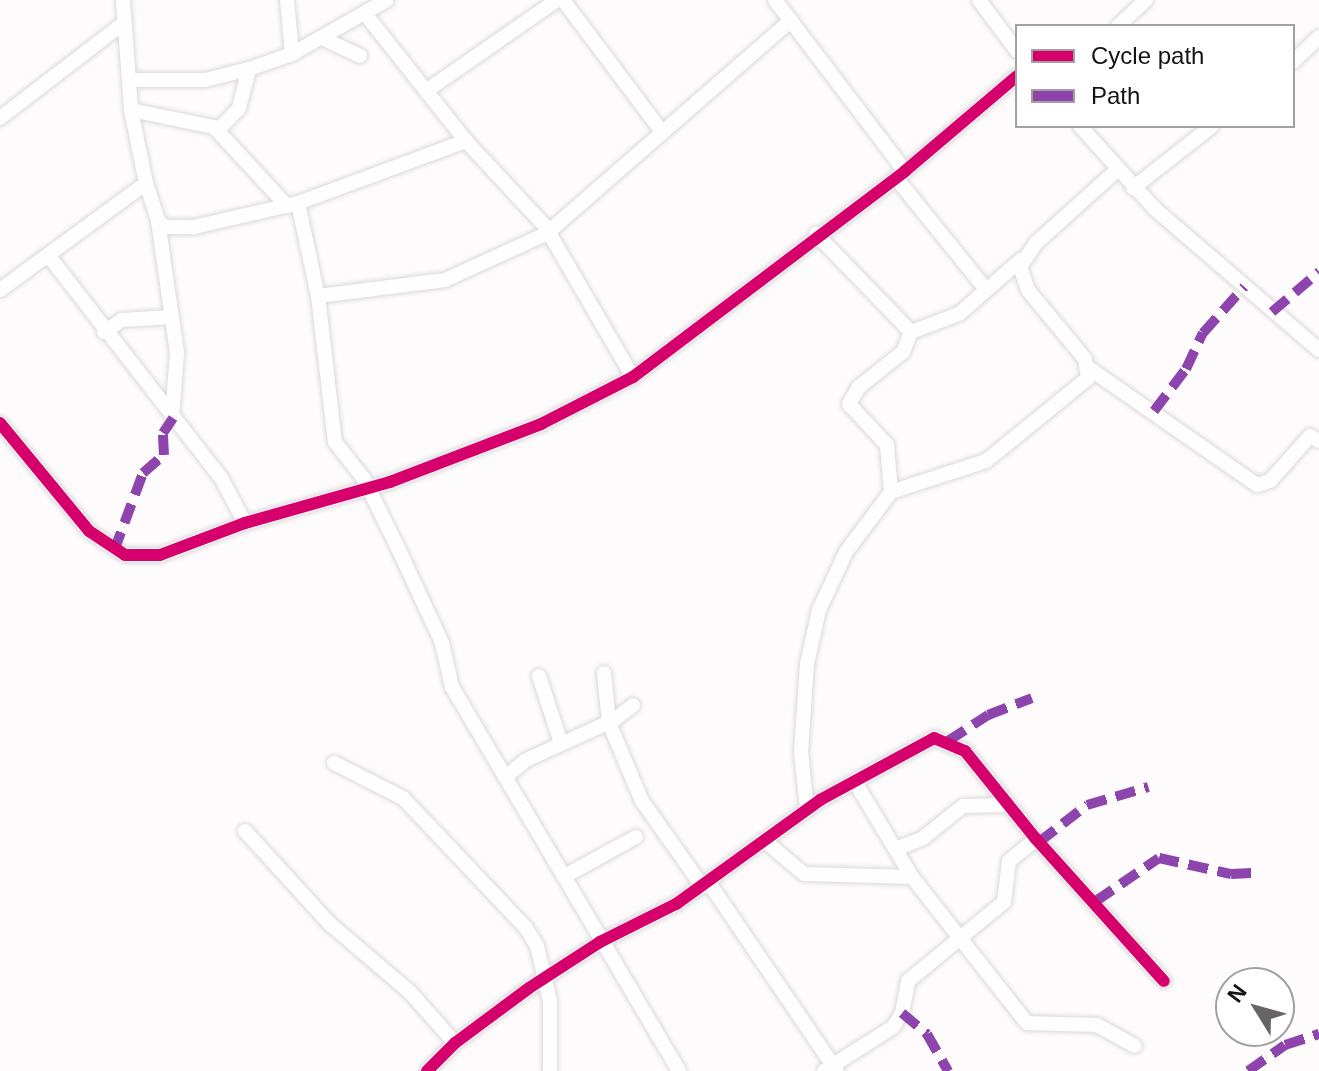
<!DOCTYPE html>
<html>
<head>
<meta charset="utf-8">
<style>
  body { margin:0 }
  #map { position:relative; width:1319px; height:1071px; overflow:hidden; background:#fdfbfc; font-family:Arial,sans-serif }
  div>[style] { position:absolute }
  .roads { filter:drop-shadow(0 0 2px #dbd8d8) drop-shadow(0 0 2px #dbd8d8) }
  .minor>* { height:14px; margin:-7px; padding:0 7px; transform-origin:7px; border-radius:7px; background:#fffeff }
  .quiet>* { height:10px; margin-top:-5px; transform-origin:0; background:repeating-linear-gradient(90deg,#8e44ad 0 20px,transparent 0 30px) }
  .cycleway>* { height:12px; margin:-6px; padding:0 6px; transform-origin:6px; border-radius:6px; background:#d6006c }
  span { translate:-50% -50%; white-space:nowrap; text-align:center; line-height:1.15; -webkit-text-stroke:6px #fff; paint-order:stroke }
  .legend { position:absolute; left:1015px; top:24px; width:280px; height:104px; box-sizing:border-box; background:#fff; border:2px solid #a2a0a1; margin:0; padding:10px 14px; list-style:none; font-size:24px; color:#161213 }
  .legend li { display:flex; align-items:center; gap:16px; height:40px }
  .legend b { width:40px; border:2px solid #a2a0a1 }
  .north { position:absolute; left:1215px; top:967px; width:80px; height:80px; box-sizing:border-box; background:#fff; border:2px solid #a2a0a1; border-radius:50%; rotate:307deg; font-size:22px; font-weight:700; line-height:32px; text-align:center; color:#161213 }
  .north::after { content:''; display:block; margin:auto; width:28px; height:36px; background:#676465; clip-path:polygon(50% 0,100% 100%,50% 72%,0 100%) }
</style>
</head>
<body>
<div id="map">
  <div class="roads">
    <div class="minor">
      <i style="left:123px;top:0;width:110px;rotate:85.8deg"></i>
      <i style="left:131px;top:110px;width:75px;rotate:78.4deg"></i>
      <i style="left:146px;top:183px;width:40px;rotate:72deg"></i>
      <i style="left:158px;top:221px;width:9px;rotate:41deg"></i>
      <i style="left:165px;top:227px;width:29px"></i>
      <i style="left:194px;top:227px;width:107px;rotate:-13deg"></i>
      <i style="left:298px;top:203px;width:179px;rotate:-20.3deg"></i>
      <i style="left:466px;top:141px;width:116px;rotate:47.1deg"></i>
      <i style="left:545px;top:226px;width:175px;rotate:59.8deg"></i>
      <i style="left:287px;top:0;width:54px;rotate:84.7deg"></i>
      <i style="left:563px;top:0;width:161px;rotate:53.1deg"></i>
      <i style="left:775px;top:0;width:215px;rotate:52.8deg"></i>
      <i style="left:979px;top:0;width:64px;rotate:53.3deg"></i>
      <i style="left:366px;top:15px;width:161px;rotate:51.6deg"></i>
      <i style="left:1118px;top:26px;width:38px;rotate:-43deg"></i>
      <i style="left:322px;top:38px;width:42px;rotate:25.3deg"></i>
      <i style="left:1293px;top:62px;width:36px;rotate:-44deg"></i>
      <i style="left:133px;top:80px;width:72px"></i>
      <i style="left:205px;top:80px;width:45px;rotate:-14deg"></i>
      <i style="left:249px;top:69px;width:46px;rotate:-19.2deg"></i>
      <i style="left:292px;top:54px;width:109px;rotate:-29.6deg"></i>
      <i style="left:426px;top:91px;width:160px;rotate:-34.8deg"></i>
      <i style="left:131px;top:110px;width:85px;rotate:11.6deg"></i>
      <i style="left:214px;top:127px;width:108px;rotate:47.3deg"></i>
      <i style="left:0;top:118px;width:156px;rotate:-37.5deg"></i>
      <i style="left:1080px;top:126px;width:112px;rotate:47.9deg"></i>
      <i style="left:1155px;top:209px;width:216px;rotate:40.7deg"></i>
      <i style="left:218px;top:130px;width:30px;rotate:-46deg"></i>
      <i style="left:239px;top:108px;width:40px;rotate:-75.6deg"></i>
      <i style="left:896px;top:178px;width:140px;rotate:51.1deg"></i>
      <i style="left:1133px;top:188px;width:100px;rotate:-38.1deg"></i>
      <i style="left:298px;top:203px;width:95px;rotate:77.9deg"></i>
      <i style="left:318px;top:296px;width:128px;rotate:-7.2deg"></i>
      <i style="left:445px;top:280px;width:111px;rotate:-24.5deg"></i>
      <i style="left:546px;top:234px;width:325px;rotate:-41.1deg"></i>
      <i style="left:158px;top:221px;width:133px;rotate:81.8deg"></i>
      <i style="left:177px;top:353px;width:64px;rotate:94.5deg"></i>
      <i style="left:816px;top:234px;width:136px;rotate:45.9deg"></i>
      <i style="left:911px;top:332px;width:51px;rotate:-20.6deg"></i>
      <i style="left:959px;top:314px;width:82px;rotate:-41.1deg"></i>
      <i style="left:48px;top:255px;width:282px;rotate:52.2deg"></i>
      <i style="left:221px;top:478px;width:51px;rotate:61.9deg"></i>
      <i style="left:0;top:290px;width:181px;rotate:-36.2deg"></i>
      <i style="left:318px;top:296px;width:147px;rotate:83.4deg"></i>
      <i style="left:335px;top:442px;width:47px;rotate:51.9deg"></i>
      <i style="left:364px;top:479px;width:77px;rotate:63.8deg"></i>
      <i style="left:398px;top:548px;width:105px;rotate:65.1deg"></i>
      <i style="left:442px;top:643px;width:45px;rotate:77.2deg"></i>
      <i style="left:452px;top:687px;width:446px;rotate:59.4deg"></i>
      <i style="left:104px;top:332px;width:22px;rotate:-34deg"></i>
      <i style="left:122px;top:320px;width:50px;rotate:-3.4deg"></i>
      <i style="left:1090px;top:369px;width:203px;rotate:34.8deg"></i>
      <i style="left:1257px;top:485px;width:14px;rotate:-17deg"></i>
      <i style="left:1270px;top:481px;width:60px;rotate:-48.4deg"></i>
      <i style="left:1310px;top:436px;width:10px;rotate:29deg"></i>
      <i style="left:0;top:423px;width:140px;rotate:50.5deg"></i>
      <i style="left:89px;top:531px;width:43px;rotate:33.7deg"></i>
      <i style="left:125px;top:555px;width:35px"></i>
      <i style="left:160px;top:555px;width:91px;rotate:-20.6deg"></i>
      <i style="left:245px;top:523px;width:151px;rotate:-15.8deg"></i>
      <i style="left:390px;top:482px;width:162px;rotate:-21deg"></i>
      <i style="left:541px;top:424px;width:103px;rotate:-27.1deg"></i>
      <i style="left:633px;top:377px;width:341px;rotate:-37.1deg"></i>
      <i style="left:905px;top:171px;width:147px;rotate:-40.3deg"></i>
      <i style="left:891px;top:492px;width:47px;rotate:-94.9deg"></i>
      <i style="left:887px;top:445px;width:56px;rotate:-132.8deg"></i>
      <i style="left:849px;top:404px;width:20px;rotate:-60deg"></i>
      <i style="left:859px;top:387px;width:56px;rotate:-38.5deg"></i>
      <i style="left:903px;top:352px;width:22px;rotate:-68deg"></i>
      <i style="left:604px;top:673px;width:50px;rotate:84.3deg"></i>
      <i style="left:609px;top:723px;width:85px;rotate:67.1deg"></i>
      <i style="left:642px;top:801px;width:105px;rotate:54.7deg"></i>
      <i style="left:539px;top:676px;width:71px;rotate:71.8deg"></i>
      <i style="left:334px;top:763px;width:77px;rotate:26.9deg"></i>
      <i style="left:403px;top:798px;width:179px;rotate:46.6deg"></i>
      <i style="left:526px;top:928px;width:21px;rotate:59deg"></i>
      <i style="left:537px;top:946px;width:57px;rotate:76.7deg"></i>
      <i style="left:550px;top:1001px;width:70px;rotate:90deg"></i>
      <i style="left:507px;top:776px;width:25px;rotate:-40deg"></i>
      <i style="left:526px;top:760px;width:97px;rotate:-24.4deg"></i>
      <i style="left:614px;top:720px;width:24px;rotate:-38deg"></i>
      <i style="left:855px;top:782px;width:111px;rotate:59deg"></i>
      <i style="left:807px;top:810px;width:58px;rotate:-95.9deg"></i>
      <i style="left:801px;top:752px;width:88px;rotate:-86.1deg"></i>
      <i style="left:807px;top:664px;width:55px;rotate:-77.5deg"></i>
      <i style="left:819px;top:610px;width:64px;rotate:-65deg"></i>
      <i style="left:846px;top:552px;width:75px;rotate:-53.1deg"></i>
      <i style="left:891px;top:492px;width:100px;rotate:-18.1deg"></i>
      <i style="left:986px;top:461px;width:132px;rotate:-39.1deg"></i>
      <i style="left:1088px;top:378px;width:19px;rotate:-99deg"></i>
      <i style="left:1085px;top:359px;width:89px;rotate:-129.6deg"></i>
      <i style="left:1028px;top:290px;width:24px;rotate:-109deg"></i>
      <i style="left:1020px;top:267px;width:29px;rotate:-56deg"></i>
      <i style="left:1036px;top:243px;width:109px;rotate:-42deg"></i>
      <i style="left:245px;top:831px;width:126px;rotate:47.6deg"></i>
      <i style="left:330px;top:924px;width:105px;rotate:40.4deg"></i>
      <i style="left:410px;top:992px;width:68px;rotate:48.6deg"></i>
      <i style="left:765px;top:841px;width:51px;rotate:40.2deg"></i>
      <i style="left:804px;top:874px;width:108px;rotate:1.6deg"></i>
      <i style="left:912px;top:877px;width:186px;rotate:51.8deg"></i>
      <i style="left:1027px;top:1023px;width:70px;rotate:1.6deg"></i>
      <i style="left:1097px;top:1025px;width:43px;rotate:28.9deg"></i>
      <i style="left:896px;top:849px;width:29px;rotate:-22deg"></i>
      <i style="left:923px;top:838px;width:51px;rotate:-38.7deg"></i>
      <i style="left:963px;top:806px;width:46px;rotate:-1.2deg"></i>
      <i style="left:565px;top:876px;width:81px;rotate:-28.8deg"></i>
      <i style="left:709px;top:883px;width:227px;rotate:55.8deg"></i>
      <i style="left:427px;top:1071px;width:40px;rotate:-45deg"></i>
      <i style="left:455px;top:1043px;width:92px;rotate:-36.6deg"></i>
      <i style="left:529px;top:988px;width:85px;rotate:-32.9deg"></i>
      <i style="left:600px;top:942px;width:85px;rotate:-26.6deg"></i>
      <i style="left:676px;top:904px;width:178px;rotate:-35.8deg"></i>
      <i style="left:820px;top:800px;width:130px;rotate:-28.5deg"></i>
      <i style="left:934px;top:738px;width:34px;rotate:23deg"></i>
      <i style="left:965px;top:751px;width:113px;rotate:51.1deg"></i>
      <i style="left:1036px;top:839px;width:191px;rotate:48deg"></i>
      <i style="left:824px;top:1071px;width:82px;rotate:-32.5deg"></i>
      <i style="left:893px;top:1027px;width:17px;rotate:-57deg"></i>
      <i style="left:902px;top:1013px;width:33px;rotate:-79deg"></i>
      <i style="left:908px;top:981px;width:124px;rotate:-39.5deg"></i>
      <i style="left:1004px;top:902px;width:41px;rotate:-83deg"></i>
      <i style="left:1009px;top:861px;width:35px;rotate:-39deg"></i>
    </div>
  </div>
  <div class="quiet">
    <i style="left:1272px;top:312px;width:62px;rotate:-40.4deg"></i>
    <i style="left:1154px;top:411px;width:53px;rotate:-52.7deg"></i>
    <i style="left:1186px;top:369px;width:40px;rotate:-65deg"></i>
    <i style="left:1203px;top:333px;width:62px;rotate:-48.3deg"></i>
    <i style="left:114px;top:551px;width:83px;rotate:-69.6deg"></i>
    <i style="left:143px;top:473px;width:28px;rotate:-41deg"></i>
    <i style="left:164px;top:455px;width:22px;rotate:-93deg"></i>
    <i style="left:163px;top:433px;width:18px;rotate:-56deg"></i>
    <i style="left:948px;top:741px;width:48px;rotate:-33deg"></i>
    <i style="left:988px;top:715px;width:47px;rotate:-21.1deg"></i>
    <i style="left:1039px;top:842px;width:61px;rotate:-37.6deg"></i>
    <i style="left:1087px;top:805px;width:64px;rotate:-16.4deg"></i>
    <i style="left:1096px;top:901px;width:76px;rotate:-34.3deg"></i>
    <i style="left:1159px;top:858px;width:74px;rotate:12.5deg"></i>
    <i style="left:1231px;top:874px;width:21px;rotate:-3deg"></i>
    <i style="left:902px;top:1013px;width:33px;rotate:40deg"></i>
    <i style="left:927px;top:1034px;width:43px;rotate:60.4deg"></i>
    <i style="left:1248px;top:1071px;width:45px;rotate:-35.1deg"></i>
    <i style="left:1285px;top:1045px;width:36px;rotate:-18deg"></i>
  </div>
  <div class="cycleway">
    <i style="left:0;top:423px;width:140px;rotate:50.5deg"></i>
    <i style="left:89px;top:531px;width:43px;rotate:33.7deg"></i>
    <i style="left:125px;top:555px;width:35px"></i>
    <i style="left:160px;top:555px;width:91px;rotate:-20.6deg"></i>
    <i style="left:245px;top:523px;width:151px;rotate:-15.8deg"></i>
    <i style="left:390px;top:482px;width:162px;rotate:-21deg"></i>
    <i style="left:541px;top:424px;width:103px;rotate:-27.1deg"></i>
    <i style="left:633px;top:377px;width:341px;rotate:-37.1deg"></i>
    <i style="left:905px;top:171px;width:147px;rotate:-40.3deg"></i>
    <i style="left:427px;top:1071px;width:40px;rotate:-45deg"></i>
    <i style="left:455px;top:1043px;width:92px;rotate:-36.6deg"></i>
    <i style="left:529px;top:988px;width:85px;rotate:-32.9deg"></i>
    <i style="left:600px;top:942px;width:85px;rotate:-26.6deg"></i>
    <i style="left:676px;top:904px;width:178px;rotate:-35.8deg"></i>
    <i style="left:820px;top:800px;width:130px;rotate:-28.5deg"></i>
    <i style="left:934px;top:738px;width:34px;rotate:23deg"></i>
    <i style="left:965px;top:751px;width:113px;rotate:51.1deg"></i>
    <i style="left:1036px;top:839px;width:191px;rotate:48deg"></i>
  </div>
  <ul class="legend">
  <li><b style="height:10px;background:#d6006c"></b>Cycle path</li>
  <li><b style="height:10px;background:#8e44ad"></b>Path</li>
  </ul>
  <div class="north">N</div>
</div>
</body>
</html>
